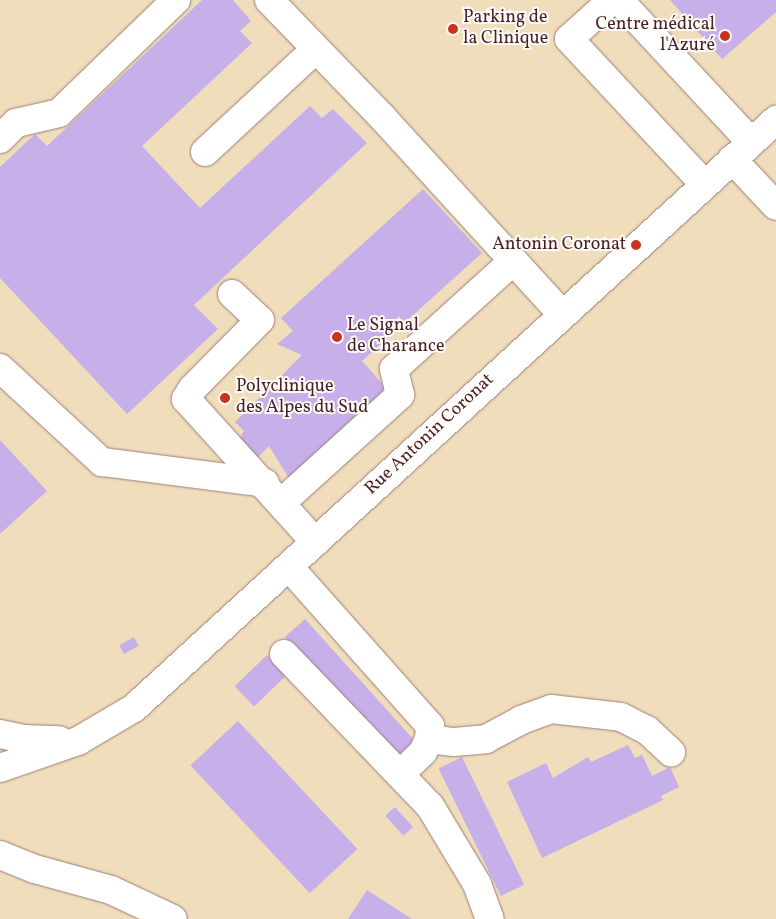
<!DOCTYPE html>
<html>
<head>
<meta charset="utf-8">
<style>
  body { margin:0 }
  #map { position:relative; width:776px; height:919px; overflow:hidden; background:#f0ddbc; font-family:Vollkorn,serif }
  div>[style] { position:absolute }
  .building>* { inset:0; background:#c7afe9; transform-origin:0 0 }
  .roads { filter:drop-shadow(0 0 1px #9d7e74) drop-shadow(0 0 1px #9d7e74) }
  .minor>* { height:28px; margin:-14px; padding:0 14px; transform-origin:14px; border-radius:14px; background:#fff }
  .dots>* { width:14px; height:14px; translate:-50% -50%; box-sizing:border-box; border:2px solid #fdfcf7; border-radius:50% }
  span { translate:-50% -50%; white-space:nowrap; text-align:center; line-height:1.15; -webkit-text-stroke:4px #fdfcf7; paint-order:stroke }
  .poi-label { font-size:18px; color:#4a1f2b }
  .left { translate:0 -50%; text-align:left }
  .right { translate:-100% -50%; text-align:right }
  .street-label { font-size:18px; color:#4a1f2b }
</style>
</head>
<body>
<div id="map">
  <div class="building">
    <i style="clip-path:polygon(202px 0,233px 0,251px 21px,240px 31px,252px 43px,142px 146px,200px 208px,310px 106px,322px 118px,333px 109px,367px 143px,194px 305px,218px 329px,127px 414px,0 278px,0 167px,35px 134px,47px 146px)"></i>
    <i style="clip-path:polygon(670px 0,776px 0,776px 12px,722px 59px)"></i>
    <i style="clip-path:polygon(423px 189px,482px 253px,362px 361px,386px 388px,290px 480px,269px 446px,258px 457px,239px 440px,244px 431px,235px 422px,302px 355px,277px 344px,293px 331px,281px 318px)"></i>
    <i style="clip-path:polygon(0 440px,47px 491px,0 534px)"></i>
    <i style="left:305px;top:619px;width:169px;height:27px;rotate:48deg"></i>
    <i style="left:134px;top:637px;width:10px;height:17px;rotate:61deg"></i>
    <i style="left:267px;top:655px;width:28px;height:45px;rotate:46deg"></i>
    <i style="left:238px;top:721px;width:175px;height:65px;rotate:47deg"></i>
    <i style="clip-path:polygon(628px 745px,635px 758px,642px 755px,652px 776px,670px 767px,679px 787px,661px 796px,663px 800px,542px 858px,507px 782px,546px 763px,553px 778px,588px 757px,591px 762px)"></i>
    <i style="left:462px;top:757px;width:142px;height:26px;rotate:64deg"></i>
    <i style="left:395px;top:807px;width:27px;height:13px;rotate:48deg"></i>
    <i style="clip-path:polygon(367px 890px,412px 919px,348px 919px)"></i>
  </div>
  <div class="roads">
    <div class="minor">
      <i style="left:269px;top:0;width:163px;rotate:46deg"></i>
      <i style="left:382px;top:117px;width:265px;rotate:47.6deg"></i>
      <i style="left:612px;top:0;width:58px;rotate:137.8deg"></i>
      <i style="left:569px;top:39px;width:198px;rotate:47deg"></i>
      <i style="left:619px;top:0;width:194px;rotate:47.1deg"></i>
      <i style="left:0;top:139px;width:23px;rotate:-45deg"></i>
      <i style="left:16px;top:123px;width:44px;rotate:-13.1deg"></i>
      <i style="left:59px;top:113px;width:163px;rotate:-44deg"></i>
      <i style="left:205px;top:152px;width:151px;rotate:-42.9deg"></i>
      <i style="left:732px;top:159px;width:64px;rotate:46.9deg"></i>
      <i style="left:232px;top:294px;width:38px;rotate:43deg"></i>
      <i style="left:260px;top:320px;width:97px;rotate:134.6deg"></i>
      <i style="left:192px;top:389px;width:12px;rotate:121deg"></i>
      <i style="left:186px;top:399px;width:193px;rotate:47.9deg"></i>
      <i style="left:0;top:368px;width:139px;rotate:42.7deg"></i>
      <i style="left:102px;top:462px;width:164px;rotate:7.3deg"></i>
      <i style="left:281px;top:503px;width:161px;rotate:-42.2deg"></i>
      <i style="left:400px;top:395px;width:27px;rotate:-103deg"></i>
      <i style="left:394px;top:369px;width:161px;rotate:-42.2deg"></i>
      <i style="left:289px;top:567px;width:213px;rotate:48.4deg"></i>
      <i style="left:430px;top:726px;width:13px;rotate:94deg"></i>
      <i style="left:429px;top:739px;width:14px;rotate:115deg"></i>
      <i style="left:423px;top:752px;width:32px;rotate:136deg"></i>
      <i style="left:284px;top:654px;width:211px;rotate:46.2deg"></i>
      <i style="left:430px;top:806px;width:91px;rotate:58.9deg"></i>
      <i style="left:477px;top:884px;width:37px;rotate:70deg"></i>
      <i style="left:0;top:734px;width:24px;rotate:12deg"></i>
      <i style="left:23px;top:739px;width:36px;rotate:2deg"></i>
      <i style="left:429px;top:739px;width:25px;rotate:7deg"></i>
      <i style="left:454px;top:742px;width:32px;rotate:-5deg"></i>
      <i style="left:486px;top:739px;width:40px;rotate:-28deg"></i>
      <i style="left:521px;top:720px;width:32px;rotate:-20deg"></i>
      <i style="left:551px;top:709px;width:70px;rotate:6.5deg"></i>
      <i style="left:621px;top:717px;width:29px;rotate:27deg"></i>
      <i style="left:647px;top:730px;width:33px;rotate:43deg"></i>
      <i style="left:0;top:768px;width:83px;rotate:-19.1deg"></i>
      <i style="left:78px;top:741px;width:65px;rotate:-30.5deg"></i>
      <i style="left:134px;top:708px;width:871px;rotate:-42.49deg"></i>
      <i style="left:0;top:855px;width:38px;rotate:22deg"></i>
      <i style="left:35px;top:869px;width:79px;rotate:15.4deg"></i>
      <i style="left:111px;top:890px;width:68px;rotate:25.1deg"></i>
    </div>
  </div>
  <div class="dots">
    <i style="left:453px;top:29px;background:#c8321e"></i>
    <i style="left:725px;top:36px;background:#c8321e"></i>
    <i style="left:636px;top:245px;background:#c8321e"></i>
    <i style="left:337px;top:337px;background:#c8321e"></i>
    <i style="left:225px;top:398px;background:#c8321e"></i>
  </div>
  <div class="poi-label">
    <span class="left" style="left:463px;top:29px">Parking de<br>la Clinique</span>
    <span class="right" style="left:715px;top:36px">Centre médical<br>l'Azuré</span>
    <span class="right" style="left:626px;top:245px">Antonin Coronat</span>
    <span class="left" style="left:347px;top:337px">Le Signal<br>de Charance</span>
    <span class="left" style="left:236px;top:398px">Polyclinique<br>des Alpes du Sud</span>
  </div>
  <div class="street-label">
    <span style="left:430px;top:435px;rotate:-43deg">Rue Antonin Coronat</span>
  </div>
</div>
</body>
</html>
